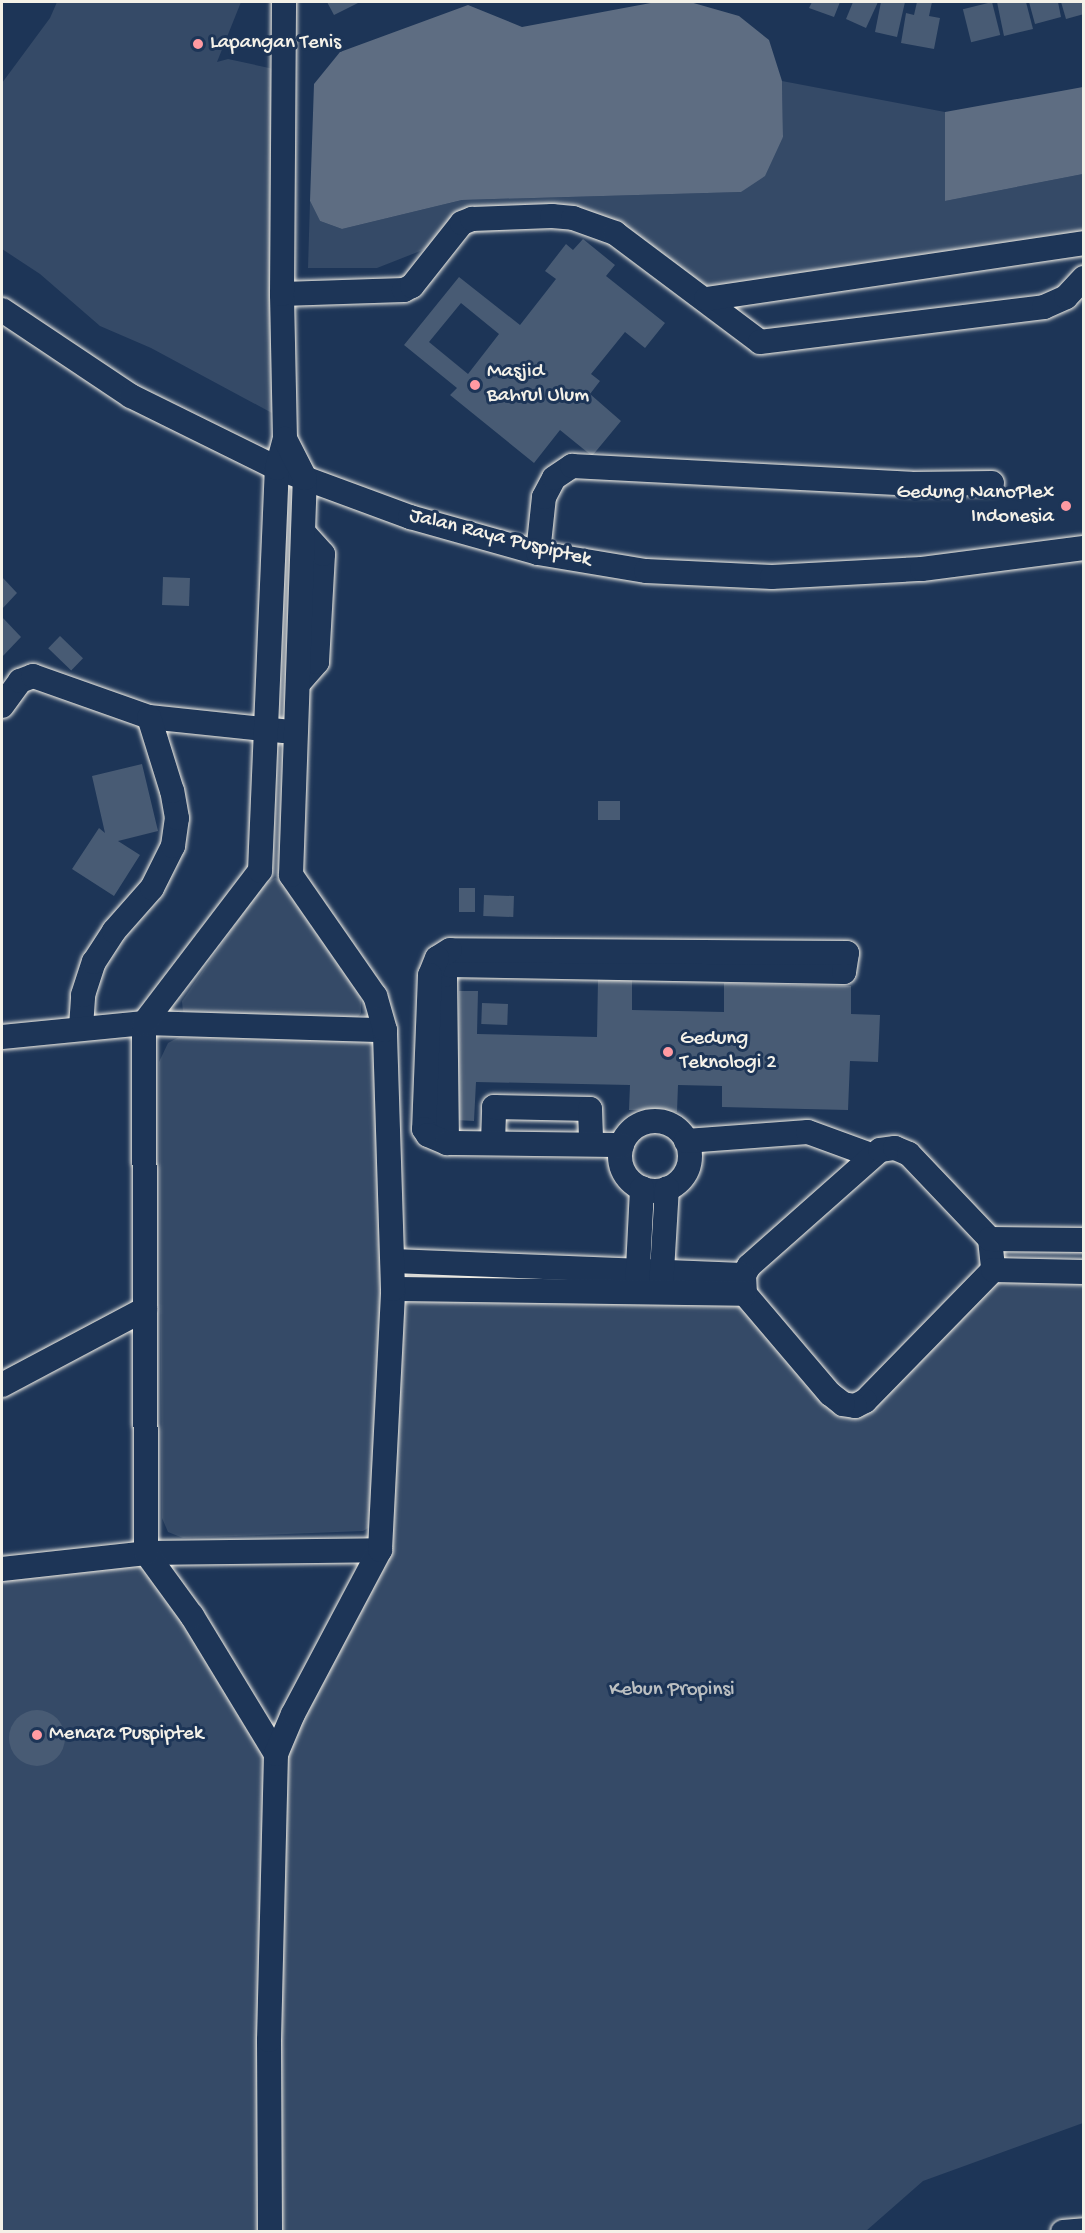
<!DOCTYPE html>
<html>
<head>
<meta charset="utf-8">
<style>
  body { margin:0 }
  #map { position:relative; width:1085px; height:2233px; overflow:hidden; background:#1d3557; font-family:"Gochi Hand",sans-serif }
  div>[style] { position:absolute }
  .green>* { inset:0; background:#354a67 }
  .water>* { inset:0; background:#5e6d82 }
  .building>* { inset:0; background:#485b74; transform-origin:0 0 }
  .round { border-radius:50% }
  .roads { filter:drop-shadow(0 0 2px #f4f1e8) drop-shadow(0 0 2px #f4f1e8) }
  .minor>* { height:24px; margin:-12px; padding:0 12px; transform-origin:12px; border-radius:12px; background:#1d3557 }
  .minor>.ring { margin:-12px; padding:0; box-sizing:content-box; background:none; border:24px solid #1d3557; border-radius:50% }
  .dots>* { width:16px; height:16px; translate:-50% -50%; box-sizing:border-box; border:3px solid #1d3557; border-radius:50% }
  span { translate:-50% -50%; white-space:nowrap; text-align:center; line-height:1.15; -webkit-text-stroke:6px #1d3557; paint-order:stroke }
  .poi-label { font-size:21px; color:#f4f1e8 }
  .left { translate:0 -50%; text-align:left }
  .right { translate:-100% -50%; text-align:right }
  .street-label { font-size:21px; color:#f4f1e8 }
  .park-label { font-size:21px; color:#bbbfc1 }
  .frame { position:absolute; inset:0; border:3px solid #f4f1e8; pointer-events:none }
</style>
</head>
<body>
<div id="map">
  <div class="green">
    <i style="clip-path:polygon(57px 2px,241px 2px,217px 62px,228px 59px,283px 71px,274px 245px,272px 413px,151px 348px,100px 326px,40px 274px,2px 249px,2px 83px,50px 18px)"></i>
    <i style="clip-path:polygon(782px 81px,945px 112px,945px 201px,1083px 174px,1083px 245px,712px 301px,604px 242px,576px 230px,546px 227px,461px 235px,377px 268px,308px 268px,310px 201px,320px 221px,342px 229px,462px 200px,741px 192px,783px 137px)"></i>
    <i style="clip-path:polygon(275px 878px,285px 881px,361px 997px,361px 1013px,356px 1019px,190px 1016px,183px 1012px,182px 1001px,262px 886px)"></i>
    <i style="clip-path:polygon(183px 1035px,362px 1038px,376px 1043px,383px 1267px,744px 1276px,852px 1405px,993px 1270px,1083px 1272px,1083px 2123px,923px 2181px,866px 2231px,2px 2231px,2px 1564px,146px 1548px,271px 1745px,371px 1545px,375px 1524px,363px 1531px,183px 1538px,168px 1532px,162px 1518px,159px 1062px,168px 1043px)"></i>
  </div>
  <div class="water">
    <i style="clip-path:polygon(656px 2px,690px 2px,739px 16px,769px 40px,782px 81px,783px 137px,765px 176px,741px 192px,462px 200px,342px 229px,320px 221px,310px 201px,314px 84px,340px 52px,468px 5px,522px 27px)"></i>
    <i style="clip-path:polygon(1083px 87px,1083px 174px,945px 201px,945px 112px)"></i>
  </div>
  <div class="building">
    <i style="clip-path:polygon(327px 2px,360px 2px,334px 15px)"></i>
    <i style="clip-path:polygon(812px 2px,840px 2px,834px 17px,809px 8px)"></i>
    <i style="clip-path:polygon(853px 2px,878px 2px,866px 28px,846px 19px)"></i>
    <i style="clip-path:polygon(881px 2px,905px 2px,897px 37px,875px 32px)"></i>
    <i style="clip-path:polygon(917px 2px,932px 2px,929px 16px,940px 18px,934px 49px,901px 43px,906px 13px,914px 15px)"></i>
    <i style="left:992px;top:2px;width:34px;height:30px;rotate:76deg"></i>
    <i style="clip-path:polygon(997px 2px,1026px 2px,1033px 29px,1004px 36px)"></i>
    <i style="clip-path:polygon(1029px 2px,1058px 2px,1061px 17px,1035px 24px)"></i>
    <i style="clip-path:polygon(1061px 2px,1084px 2px,1084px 14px,1066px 19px)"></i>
    <i style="clip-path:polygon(evenodd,583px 239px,615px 265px,606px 276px,665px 323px,645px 348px,625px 332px,591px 374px,600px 381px,590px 394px,621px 421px,592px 456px,560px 430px,534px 463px,450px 395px,457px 388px,404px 345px,459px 277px,520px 325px,556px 279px,545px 271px,566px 244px,573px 250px,583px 239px,461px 303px,499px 334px,468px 374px,429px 342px,461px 303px)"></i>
    <i style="clip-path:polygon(2px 577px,17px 593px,2px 609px)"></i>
    <i style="left:163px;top:577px;width:27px;height:28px;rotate:2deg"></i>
    <i style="clip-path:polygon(2px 617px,21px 637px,2px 657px)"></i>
    <i style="left:60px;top:636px;width:32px;height:17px;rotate:44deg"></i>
    <i style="clip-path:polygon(142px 764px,158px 831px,118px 841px,140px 855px,114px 896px,72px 869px,99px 828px,105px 833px,92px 776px)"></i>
    <i style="left:598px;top:801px;width:22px;height:19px"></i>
    <i style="left:459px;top:888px;width:16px;height:24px"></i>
    <i style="left:484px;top:895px;width:30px;height:21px;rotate:2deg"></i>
    <i style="clip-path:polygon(598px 979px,632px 980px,632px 1010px,724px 1012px,724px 983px,851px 986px,851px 1014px,880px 1015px,878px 1062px,850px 1061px,848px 1110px,722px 1107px,722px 1086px,678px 1085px,677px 1112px,629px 1110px,630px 1085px,476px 1082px,474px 1121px,456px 1120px,459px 991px,478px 991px,477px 1034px,597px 1037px)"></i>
    <i style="left:482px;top:1003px;width:26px;height:21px;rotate:2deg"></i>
    <i class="round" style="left:9px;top:1710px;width:56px;height:56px"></i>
  </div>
  <div class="roads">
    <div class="minor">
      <i style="left:282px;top:294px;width:122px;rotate:-1.9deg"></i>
      <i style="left:404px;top:290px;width:9px;rotate:-27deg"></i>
      <i style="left:412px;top:286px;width:80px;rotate:-51.6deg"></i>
      <i style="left:462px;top:223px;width:11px;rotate:-22deg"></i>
      <i style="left:472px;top:219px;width:80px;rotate:-2.1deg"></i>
      <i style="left:552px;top:216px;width:21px;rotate:5deg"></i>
      <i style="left:573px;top:218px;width:45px;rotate:19.7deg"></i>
      <i style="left:615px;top:233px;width:181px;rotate:36.9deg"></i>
      <i style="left:760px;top:342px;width:286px;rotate:-7deg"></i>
      <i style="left:1044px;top:307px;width:24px;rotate:-24deg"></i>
      <i style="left:1066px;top:297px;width:26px;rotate:-47deg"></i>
      <i style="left:706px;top:299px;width:382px;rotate:-8.4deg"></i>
      <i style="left:2px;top:310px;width:155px;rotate:33.7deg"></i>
      <i style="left:131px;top:396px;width:163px;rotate:26.3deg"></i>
      <i style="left:277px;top:468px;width:142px;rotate:20.2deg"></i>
      <i style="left:410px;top:517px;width:133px;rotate:15.7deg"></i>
      <i style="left:538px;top:553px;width:109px;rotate:9.5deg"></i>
      <i style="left:646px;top:571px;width:126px;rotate:2.7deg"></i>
      <i style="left:772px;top:577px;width:150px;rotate:-3.1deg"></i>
      <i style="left:922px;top:569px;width:163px;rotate:-7.4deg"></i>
      <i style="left:538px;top:553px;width:56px;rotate:-83.9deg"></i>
      <i style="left:544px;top:497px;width:21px;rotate:-62deg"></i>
      <i style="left:554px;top:478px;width:22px;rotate:-34deg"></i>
      <i style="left:572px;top:466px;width:339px;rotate:3deg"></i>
      <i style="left:911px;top:484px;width:81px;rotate:-0.7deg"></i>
      <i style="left:298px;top:684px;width:29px;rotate:-49deg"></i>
      <i style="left:317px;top:662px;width:108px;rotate:-86.8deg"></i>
      <i style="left:323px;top:554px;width:28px;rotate:-132deg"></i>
      <i style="left:2px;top:706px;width:31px;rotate:-54deg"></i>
      <i style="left:20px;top:681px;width:14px;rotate:-21deg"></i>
      <i style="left:33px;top:676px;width:123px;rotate:19.5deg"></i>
      <i style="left:149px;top:717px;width:135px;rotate:6deg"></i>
      <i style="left:81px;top:1027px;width:32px;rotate:-86deg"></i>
      <i style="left:83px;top:995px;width:35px;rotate:-72deg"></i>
      <i style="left:94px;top:962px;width:37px;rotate:-57deg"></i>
      <i style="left:114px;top:931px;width:57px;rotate:-48.5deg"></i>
      <i style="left:152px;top:888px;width:47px;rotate:-63.4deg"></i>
      <i style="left:173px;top:846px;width:28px;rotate:-82deg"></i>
      <i style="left:177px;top:818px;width:27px;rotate:-100deg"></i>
      <i style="left:172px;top:791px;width:77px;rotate:-107.3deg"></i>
      <i style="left:2px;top:1037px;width:143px;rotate:-5.6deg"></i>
      <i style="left:144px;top:1023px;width:241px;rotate:1.7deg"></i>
      <i class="ring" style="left:620px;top:1121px;width:46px;height:46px"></i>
      <i style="left:686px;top:1141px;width:122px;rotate:-4.2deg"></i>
      <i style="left:808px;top:1132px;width:67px;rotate:20.1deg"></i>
      <i style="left:493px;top:1142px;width:35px;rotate:-88deg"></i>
      <i style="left:494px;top:1107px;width:96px;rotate:1.2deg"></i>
      <i style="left:590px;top:1109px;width:33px;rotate:88deg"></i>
      <i style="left:447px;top:1143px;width:168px;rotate:-90.7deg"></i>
      <i style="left:445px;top:975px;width:11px;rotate:-68deg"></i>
      <i style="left:449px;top:965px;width:395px;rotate:1deg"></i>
      <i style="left:844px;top:972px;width:19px;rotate:-81deg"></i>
      <i style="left:847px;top:953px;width:397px;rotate:-179.6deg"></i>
      <i style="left:450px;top:950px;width:15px;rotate:148deg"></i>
      <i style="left:437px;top:958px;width:18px;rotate:112deg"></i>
      <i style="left:430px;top:975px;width:154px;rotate:92.2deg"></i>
      <i style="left:424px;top:1129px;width:7px;rotate:56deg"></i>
      <i style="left:428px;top:1135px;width:21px;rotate:23deg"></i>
      <i style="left:447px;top:1143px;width:175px;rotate:0.7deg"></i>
      <i style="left:990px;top:1239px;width:31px;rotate:84deg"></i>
      <i style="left:993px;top:1270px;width:183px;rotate:134.3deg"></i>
      <i style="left:865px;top:1401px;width:11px;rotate:153deg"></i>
      <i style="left:855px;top:1406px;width:12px;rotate:-171deg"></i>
      <i style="left:843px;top:1404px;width:16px;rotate:-142deg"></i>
      <i style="left:830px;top:1394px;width:131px;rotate:-130.4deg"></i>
      <i style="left:745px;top:1294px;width:19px;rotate:-93deg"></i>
      <i style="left:744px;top:1275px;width:10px;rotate:-61deg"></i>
      <i style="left:749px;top:1266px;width:175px;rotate:-41.5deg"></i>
      <i style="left:880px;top:1150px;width:15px;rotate:-8deg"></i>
      <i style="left:895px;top:1148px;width:15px;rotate:23deg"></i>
      <i style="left:909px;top:1154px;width:117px;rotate:46.4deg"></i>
      <i style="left:990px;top:1239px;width:94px;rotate:0.6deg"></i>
      <i style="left:393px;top:1261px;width:351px;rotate:2.3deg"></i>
      <i style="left:993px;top:1270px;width:91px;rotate:1.3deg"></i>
      <i style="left:637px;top:1288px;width:100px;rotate:-87.1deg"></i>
      <i style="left:661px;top:1288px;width:100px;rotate:-86.6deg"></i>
      <i style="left:393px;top:1289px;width:352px;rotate:0.8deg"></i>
      <i style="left:2px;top:1385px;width:162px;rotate:-28deg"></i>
      <i style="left:2px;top:1569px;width:145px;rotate:-6.3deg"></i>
      <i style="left:146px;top:1553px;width:234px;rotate:-0.7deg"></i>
      <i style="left:276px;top:1754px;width:162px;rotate:-121.3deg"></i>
      <i style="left:192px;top:1616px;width:78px;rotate:-126.1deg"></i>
      <i style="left:146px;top:1553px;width:530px;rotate:-90.22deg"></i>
      <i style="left:144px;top:1023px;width:191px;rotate:-52.7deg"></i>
      <i style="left:260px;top:871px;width:403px;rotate:-87.6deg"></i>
      <i style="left:277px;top:468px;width:30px;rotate:-75deg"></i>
      <i style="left:285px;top:439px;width:145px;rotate:-91.2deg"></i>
      <i style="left:282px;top:294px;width:292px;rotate:-89.6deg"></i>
      <i style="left:270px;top:2232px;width:192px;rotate:-90.3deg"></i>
      <i style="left:269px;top:2040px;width:286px;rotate:-88.6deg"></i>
      <i style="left:276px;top:1754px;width:43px;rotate:-67deg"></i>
      <i style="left:293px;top:1714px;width:186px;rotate:-62.1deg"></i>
      <i style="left:380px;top:1550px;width:261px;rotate:-87.1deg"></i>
      <i style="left:393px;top:1289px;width:259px;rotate:-91.8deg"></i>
      <i style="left:385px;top:1030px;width:35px;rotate:-106deg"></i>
      <i style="left:375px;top:996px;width:147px;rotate:-124.8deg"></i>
      <i style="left:291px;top:875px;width:397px;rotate:-88deg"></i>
      <i style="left:305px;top:478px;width:44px;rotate:-117.1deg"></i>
      <i style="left:1063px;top:2232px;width:21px;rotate:-5deg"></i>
    </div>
  </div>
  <div class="dots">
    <i style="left:198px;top:44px;background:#ff9aa2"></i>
    <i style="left:475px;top:385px;background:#ff9aa2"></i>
    <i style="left:1066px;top:506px;background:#ff9aa2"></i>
    <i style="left:668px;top:1052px;background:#ff9aa2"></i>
    <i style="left:37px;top:1735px;background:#ff9aa2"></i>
  </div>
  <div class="poi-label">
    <span class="left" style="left:210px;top:44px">Lapangan Tenis</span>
    <span class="left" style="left:487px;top:385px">Masjid<br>Bahrul Ulum</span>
    <span class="right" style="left:1054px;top:506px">Gedung NanoPlex<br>Indonesia</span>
    <span class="left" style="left:680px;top:1052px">Gedung<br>Teknologi 2</span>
    <span class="left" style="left:49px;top:1735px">Menara Puspiptek</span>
  </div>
  <div class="street-label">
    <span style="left:500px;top:539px;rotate:14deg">Jalan Raya Puspiptek</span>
  </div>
  <div class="park-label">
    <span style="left:672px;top:1691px">Kebun Propinsi</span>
  </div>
  <div class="frame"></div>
</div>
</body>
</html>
